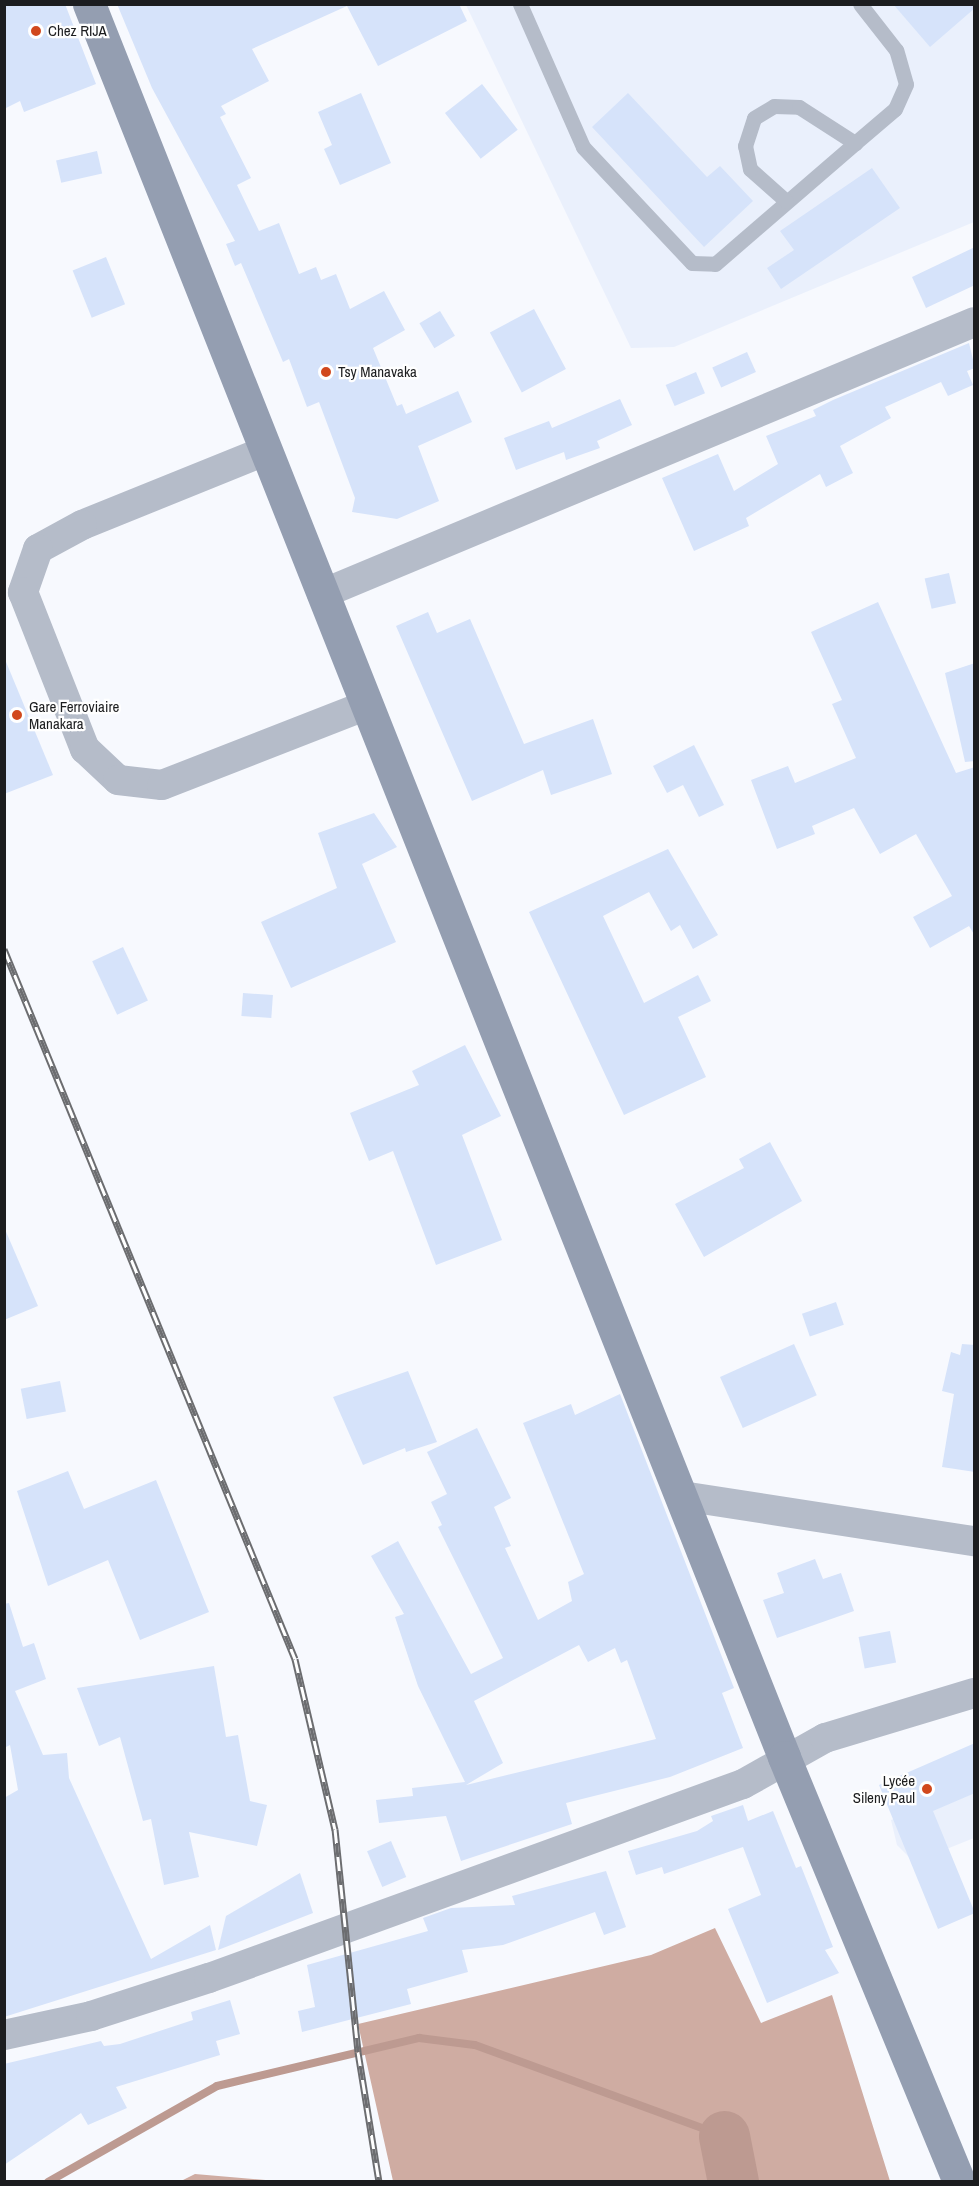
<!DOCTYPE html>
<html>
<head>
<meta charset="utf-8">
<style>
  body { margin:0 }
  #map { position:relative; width:979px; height:2186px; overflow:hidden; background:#f7f9fe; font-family:"Archivo Narrow",sans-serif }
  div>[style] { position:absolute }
  .built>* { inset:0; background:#eaf0fc }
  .forest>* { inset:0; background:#cfaca2 }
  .stream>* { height:8px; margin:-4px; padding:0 4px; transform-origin:4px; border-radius:4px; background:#bd9a91 }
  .river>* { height:51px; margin:-25.5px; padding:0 25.5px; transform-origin:25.5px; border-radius:25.5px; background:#bd9a91 }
  .building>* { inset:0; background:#d6e3fa; transform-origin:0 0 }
  .service>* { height:15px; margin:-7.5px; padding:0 7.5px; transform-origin:7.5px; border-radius:7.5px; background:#b5bcc9 }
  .minor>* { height:30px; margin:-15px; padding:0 15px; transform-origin:15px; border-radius:15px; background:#b5bcc9 }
  .secondary>* { height:33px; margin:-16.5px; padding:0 16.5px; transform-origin:16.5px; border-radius:16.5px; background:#949eb1 }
  .rail>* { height:7px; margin-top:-3.5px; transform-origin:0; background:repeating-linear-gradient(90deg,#fff 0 14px,#6c6d70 0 28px); box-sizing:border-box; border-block:2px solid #6c6d70 }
  .dots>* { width:16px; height:16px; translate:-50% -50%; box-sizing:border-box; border:3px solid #fff; border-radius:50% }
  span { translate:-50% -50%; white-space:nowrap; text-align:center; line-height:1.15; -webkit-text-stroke:4.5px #fff; paint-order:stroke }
  .poi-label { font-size:15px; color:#1c1d1f }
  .left { translate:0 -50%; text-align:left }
  .right { translate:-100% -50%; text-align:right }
  .frame { position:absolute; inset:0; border:6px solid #1c1d1f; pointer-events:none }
</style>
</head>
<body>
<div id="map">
  <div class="built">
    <i style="clip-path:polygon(466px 5px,974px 5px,974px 222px,674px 347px,631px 348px)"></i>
    <i style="clip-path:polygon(974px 1788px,974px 1838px,914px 1862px,897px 1845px,891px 1820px)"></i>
  </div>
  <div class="forest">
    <i style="clip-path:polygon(715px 1928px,761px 2023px,832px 1995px,890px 2181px,393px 2181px,358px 2024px,651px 1955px)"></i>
    <i style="clip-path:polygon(195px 2174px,277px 2181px,181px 2181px)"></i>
  </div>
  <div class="stream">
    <i style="left:48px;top:2182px;width:194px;rotate:-29.6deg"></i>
    <i style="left:217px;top:2086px;width:208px;rotate:-13.4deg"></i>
    <i style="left:419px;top:2038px;width:56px;rotate:7.1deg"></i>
    <i style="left:475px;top:2045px;width:265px;rotate:20.1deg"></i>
  </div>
  <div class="river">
    <i style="left:724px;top:2136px;width:47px;rotate:78.9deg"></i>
  </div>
  <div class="building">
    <i style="clip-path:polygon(4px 4px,65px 4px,96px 84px,24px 112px,20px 101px,4px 109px)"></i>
    <i style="clip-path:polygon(117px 4px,459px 4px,467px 21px,378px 66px,347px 6px,252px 49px,269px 81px,221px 106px,226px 114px,220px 117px,251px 178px,237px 185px,259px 231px,279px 223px,299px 274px,316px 267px,321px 280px,336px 274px,350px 309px,384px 291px,405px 330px,373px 348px,397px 406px,402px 404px,406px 414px,458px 391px,472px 422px,418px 446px,439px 501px,397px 519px,352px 512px,355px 498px,319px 402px,307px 407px,289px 359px,283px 362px,241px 263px,235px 266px,226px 244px,235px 241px,152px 88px)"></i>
    <i style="clip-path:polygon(893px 4px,975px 4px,975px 8px,930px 47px)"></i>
    <i style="left:482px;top:84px;width:58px;height:47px;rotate:52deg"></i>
    <i style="clip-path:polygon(361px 93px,391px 163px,340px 185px,324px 149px,332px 145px,318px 112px)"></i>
    <i style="clip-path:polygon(628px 93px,707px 177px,720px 166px,753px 201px,704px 247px,592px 127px)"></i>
    <i style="left:97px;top:151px;width:23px;height:42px;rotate:77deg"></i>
    <i style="clip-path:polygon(872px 168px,900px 208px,781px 289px,767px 268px,794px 250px,780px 231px)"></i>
    <i style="clip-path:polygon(975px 247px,975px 285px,926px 308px,912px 277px)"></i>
    <i style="left:106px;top:257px;width:51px;height:36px;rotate:68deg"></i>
    <i style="left:534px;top:309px;width:68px;height:50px;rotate:62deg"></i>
    <i style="left:440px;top:311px;width:29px;height:24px;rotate:59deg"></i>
    <i style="clip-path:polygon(969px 343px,975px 368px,967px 371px,973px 385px,948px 396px,941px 382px,885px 407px,891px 418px,840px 446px,853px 473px,826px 487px,820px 474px,746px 518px,749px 526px,694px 551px,662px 478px,718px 454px,734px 491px,778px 464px,766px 436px,816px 416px,813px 410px,833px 400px)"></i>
    <i style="left:747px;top:352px;width:22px;height:38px;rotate:66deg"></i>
    <i style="left:696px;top:372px;width:23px;height:33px;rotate:67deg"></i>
    <i style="clip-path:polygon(620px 399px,632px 425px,597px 441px,600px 448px,566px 460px,564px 452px,516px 470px,504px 438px,549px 421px,552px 428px)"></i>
    <i style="left:949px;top:573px;width:31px;height:25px;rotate:77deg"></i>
    <i style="clip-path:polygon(878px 602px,956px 773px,975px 767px,975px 936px,969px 926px,930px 948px,913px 917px,952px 896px,916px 834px,880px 854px,854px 808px,812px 826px,815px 834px,777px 849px,751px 780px,788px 766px,795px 783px,856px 758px,832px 704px,842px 700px,811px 632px)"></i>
    <i style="clip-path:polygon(428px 612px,437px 633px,470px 619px,524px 744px,593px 719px,612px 774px,551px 795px,543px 770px,472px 801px,396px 626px)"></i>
    <i style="clip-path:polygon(4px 657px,53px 775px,4px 794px)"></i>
    <i style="clip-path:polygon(975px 663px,975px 761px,965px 762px,945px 673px)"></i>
    <i style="clip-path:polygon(694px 745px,724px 805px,699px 817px,683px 785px,667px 793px,653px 766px)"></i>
    <i style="clip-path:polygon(374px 813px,397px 847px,362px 864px,396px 942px,291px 988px,261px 922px,337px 888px,318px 833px)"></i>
    <i style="clip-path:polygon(668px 849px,718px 935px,693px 949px,680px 925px,671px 931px,649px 892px,603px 916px,644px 1003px,698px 975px,711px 1001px,678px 1017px,706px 1077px,624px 1115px,529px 912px)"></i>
    <i style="left:123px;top:947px;width:59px;height:34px;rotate:65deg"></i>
    <i style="left:243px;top:993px;width:30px;height:23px;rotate:4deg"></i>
    <i style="clip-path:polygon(465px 1045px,501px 1116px,462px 1135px,502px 1240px,436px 1265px,393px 1151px,369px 1161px,350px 1113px,419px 1085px,412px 1071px)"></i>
    <i style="clip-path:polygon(770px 1142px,802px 1201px,704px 1257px,675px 1204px,744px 1168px,739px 1159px)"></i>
    <i style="clip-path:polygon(4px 1227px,38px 1306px,4px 1320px)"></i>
    <i style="left:836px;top:1302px;width:24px;height:36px;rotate:71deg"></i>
    <i style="left:794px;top:1344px;width:56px;height:81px;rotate:66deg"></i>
    <i style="clip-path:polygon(962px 1344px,975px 1345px,975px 1472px,942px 1467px,954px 1394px,942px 1391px,951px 1352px,960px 1355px)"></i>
    <i style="clip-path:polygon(408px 1371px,437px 1442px,406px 1452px,405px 1448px,363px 1465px,333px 1397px)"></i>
    <i style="left:60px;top:1381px;width:31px;height:40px;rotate:79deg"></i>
    <i style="clip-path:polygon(evenodd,620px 1394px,734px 1688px,722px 1693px,743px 1748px,670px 1777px,566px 1803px,572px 1824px,461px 1861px,446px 1816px,379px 1823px,376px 1800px,413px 1796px,412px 1788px,465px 1782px,418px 1686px,395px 1617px,404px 1614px,371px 1556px,398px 1541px,471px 1674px,503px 1658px,438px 1527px,442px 1525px,431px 1502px,447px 1494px,427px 1452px,477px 1428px,511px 1498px,494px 1507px,511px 1546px,505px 1548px,538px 1620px,572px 1601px,568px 1582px,584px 1574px,523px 1423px,571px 1404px,575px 1415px,620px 1394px,579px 1645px,588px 1662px,615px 1648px,621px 1663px,627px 1660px,656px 1739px,466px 1785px,503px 1763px,474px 1701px,579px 1645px)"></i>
    <i style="clip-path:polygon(68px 1471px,84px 1509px,156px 1480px,209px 1612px,140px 1640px,108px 1560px,48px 1586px,17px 1491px)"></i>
    <i style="clip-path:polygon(815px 1559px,823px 1579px,841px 1573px,854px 1611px,777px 1638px,763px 1600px,784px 1593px,777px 1573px)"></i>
    <i style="clip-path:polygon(9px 1603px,23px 1647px,34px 1643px,46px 1679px,15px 1691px,43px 1755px,67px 1753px,69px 1778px,151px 1959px,210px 1925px,216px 1950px,4px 2017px,4px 1798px,18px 1790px,10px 1745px,4px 1748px,4px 1604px)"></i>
    <i style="left:890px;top:1631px;width:32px;height:32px;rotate:79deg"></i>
    <i style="clip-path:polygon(214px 1666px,226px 1737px,238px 1735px,250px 1801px,267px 1805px,257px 1846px,189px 1832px,199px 1877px,164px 1885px,151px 1819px,143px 1821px,120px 1737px,99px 1746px,77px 1688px)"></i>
    <i style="clip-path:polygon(975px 1743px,975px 1793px,933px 1811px,975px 1913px,938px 1929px,879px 1785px)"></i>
    <i style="clip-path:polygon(743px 1805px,748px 1821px,773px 1811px,796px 1868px,801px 1866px,833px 1947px,825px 1950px,839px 1973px,767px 2003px,728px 1909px,761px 1895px,743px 1847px,664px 1874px,662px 1867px,636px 1875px,628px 1851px,697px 1831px,713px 1821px,711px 1816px)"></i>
    <i style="left:391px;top:1841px;width:39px;height:26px;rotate:67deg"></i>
    <i style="clip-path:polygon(606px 1871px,626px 1927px,604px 1935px,595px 1912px,503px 1945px,462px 1950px,468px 1972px,407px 1989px,411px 2004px,302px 2032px,298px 2011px,315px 2007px,307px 1965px,428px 1931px,423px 1918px,451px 1908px,515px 1905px,512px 1896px)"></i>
    <i style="clip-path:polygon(300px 1873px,313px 1913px,218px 1950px,226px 1916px)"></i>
    <i style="clip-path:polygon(230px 2000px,240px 2034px,216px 2041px,220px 2055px,116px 2087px,127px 2108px,88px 2125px,81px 2113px,4px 2165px,4px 2064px,101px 2041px,104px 2046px,120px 2044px,193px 2020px,191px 2012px)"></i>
  </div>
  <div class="service">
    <i style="left:520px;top:4px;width:156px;rotate:66.2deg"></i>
    <i style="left:583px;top:147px;width:159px;rotate:46.8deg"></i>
    <i style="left:692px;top:263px;width:23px;rotate:2deg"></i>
    <i style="left:715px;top:264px;width:185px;rotate:-40.8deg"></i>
    <i style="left:786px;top:201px;width:48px;rotate:-138.4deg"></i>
    <i style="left:750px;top:169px;width:24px;rotate:-102deg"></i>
    <i style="left:745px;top:146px;width:29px;rotate:-72deg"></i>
    <i style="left:754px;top:118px;width:23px;rotate:-31deg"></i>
    <i style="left:774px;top:106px;width:25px;rotate:2deg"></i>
    <i style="left:799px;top:107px;width:67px;rotate:32.7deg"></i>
    <i style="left:855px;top:143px;width:52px;rotate:-40.4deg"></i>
    <i style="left:895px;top:109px;width:27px;rotate:-66deg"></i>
    <i style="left:906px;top:84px;width:35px;rotate:-106deg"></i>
    <i style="left:896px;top:50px;width:58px;rotate:-128deg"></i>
  </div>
  <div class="minor">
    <i style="left:265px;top:451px;width:197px;rotate:158deg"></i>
    <i style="left:82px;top:525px;width:50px;rotate:151.4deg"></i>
    <i style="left:38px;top:549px;width:46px;rotate:109.2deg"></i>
    <i style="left:23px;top:592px;width:169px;rotate:68.5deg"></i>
    <i style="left:85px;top:749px;width:45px;rotate:43.2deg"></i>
    <i style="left:118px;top:780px;width:44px;rotate:6.5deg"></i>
    <i style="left:162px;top:785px;width:220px;rotate:-21.3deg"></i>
    <i style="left:322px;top:594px;width:706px;rotate:-22.64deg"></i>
    <i style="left:682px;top:1496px;width:295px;rotate:8.8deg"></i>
    <i style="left:4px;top:2035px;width:89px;rotate:-12.3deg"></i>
    <i style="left:91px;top:2016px;width:124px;rotate:-17.9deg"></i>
    <i style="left:209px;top:1978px;width:568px;rotate:-19.97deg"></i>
    <i style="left:743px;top:1784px;width:94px;rotate:-29.3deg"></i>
    <i style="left:825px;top:1738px;width:156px;rotate:-16.8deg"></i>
  </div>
  <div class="secondary">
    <i style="left:89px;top:4px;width:1886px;rotate:68.37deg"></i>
    <i style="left:784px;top:1757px;width:460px;rotate:67.6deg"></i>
  </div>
  <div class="rail">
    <i style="left:4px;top:949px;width:767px;rotate:67.71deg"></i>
    <i style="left:295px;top:1659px;width:175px;rotate:76.8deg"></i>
    <i style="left:335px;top:1829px;width:224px;rotate:84.1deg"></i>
    <i style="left:358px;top:2052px;width:132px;rotate:80.8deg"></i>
  </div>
  <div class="dots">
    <i style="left:36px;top:31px;background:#d1481d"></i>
    <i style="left:326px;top:372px;background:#d1481d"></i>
    <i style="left:17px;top:715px;background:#d1481d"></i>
    <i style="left:927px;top:1789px;background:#d1481d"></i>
  </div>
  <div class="poi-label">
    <span class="left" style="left:48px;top:31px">Chez RIJA</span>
    <span class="left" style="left:338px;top:372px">Tsy Manavaka</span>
    <span class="left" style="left:29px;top:715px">Gare Ferroviaire<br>Manakara</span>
    <span class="right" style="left:915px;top:1789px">Lycée<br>Sileny Paul</span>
  </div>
  <div class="frame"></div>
</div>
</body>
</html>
